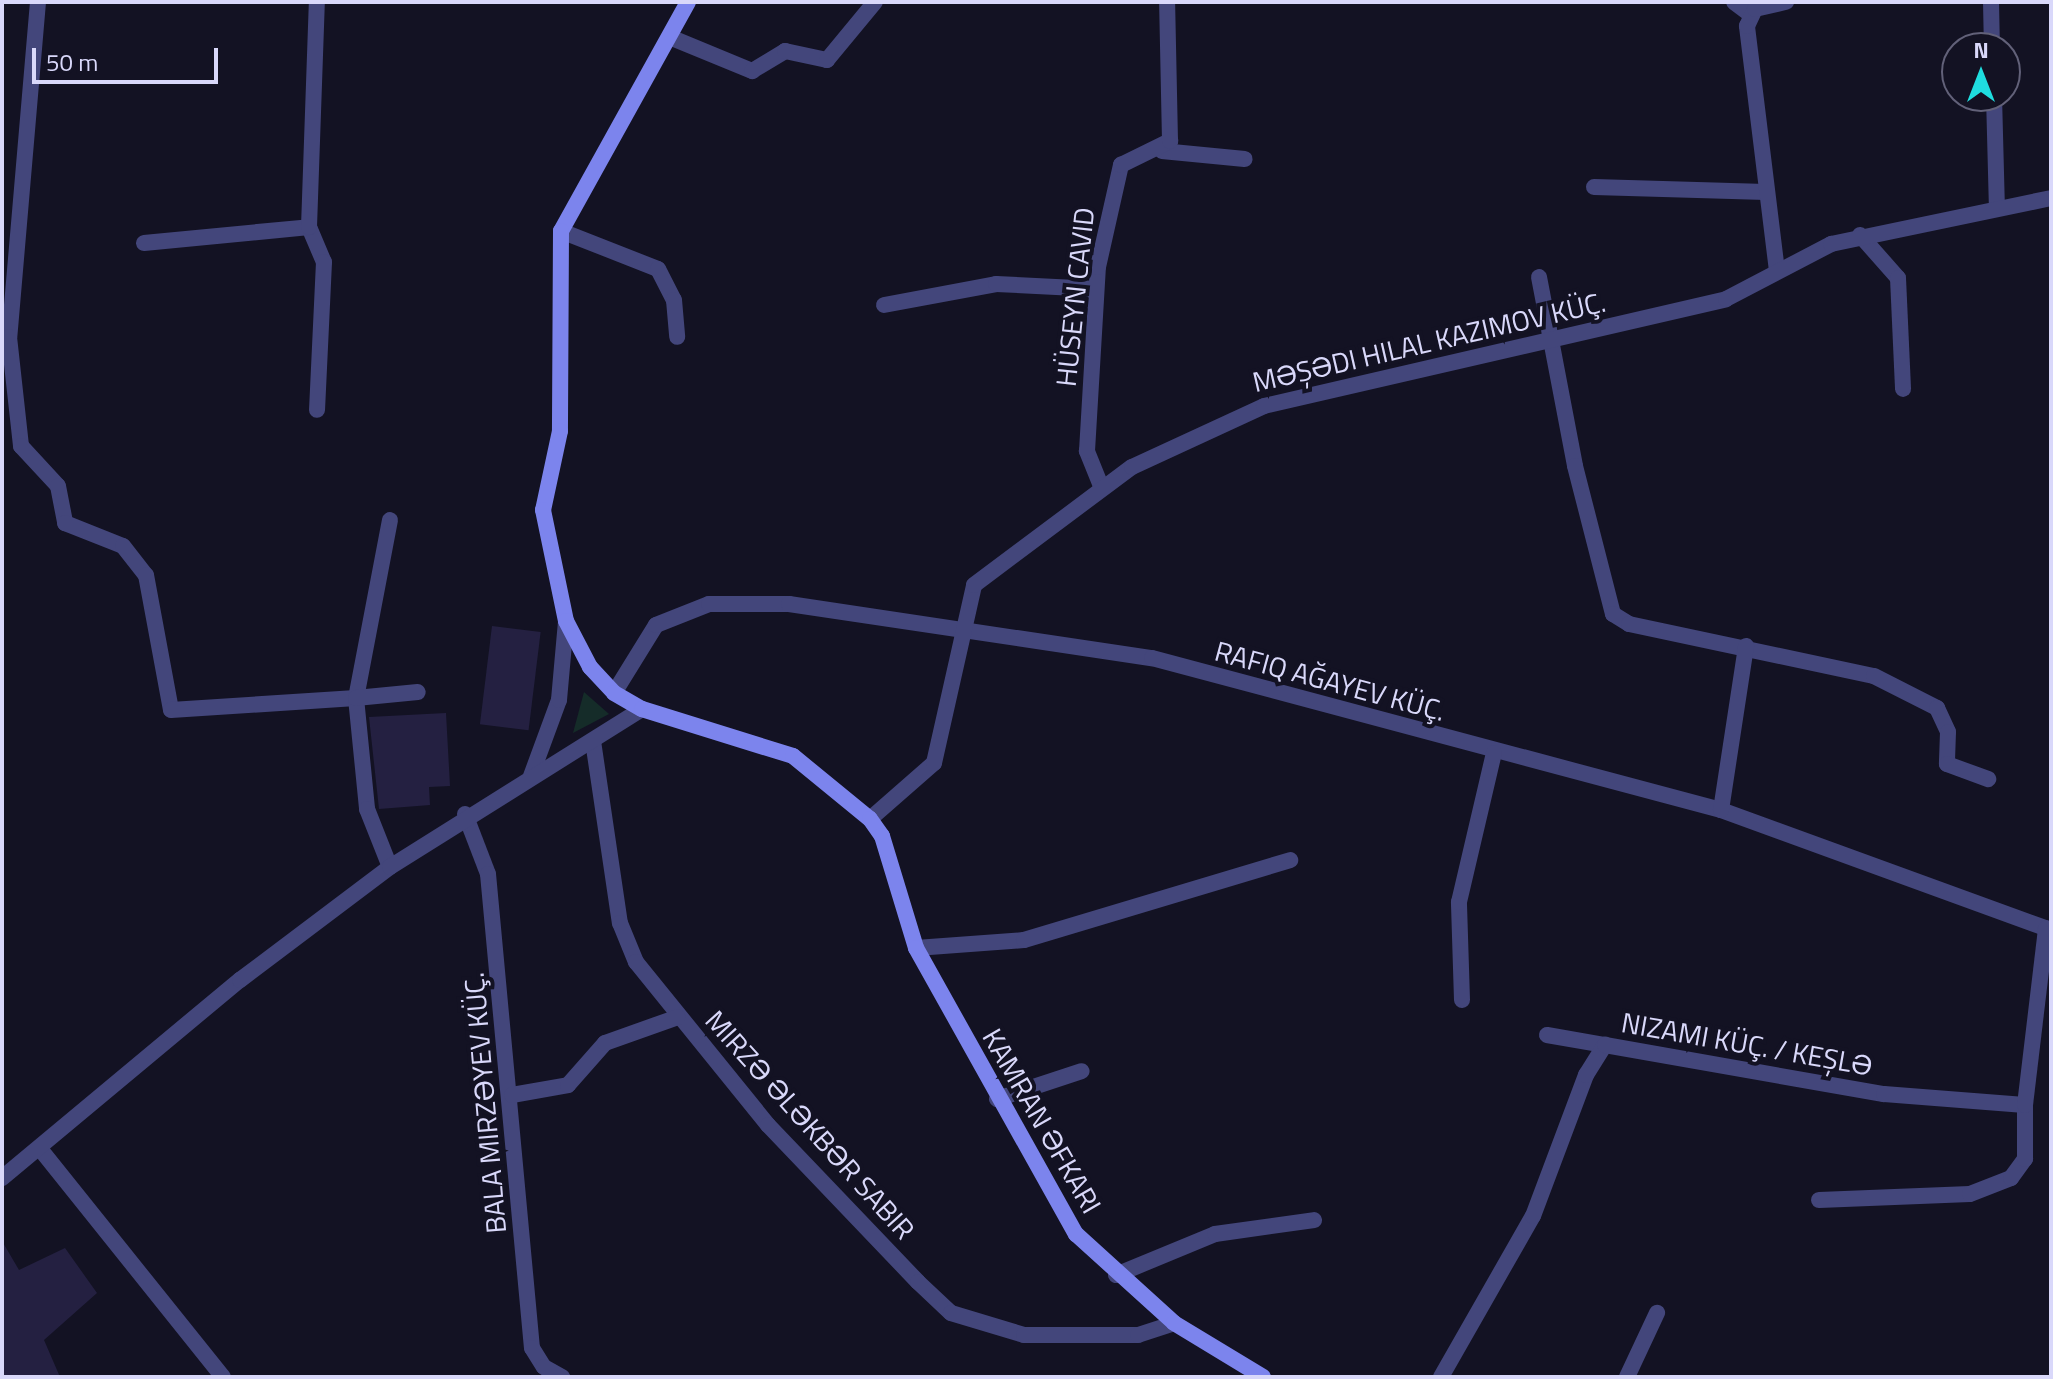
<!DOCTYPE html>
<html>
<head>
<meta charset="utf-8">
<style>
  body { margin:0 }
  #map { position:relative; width:2053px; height:1379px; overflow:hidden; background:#131223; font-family:"Titillium Web",sans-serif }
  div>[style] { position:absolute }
  .green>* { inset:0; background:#152c29 }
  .building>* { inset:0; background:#242041; transform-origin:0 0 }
  .street>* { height:16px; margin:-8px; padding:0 8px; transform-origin:8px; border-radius:8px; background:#43467b }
  .secondary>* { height:16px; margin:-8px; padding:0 8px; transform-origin:8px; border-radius:8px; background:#7c84ed }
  span { translate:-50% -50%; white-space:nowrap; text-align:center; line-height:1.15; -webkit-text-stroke:8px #131223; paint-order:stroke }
  .street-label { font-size:28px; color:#d9d8fa }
  .frame { position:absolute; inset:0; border:4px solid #d9d8fa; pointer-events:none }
  .north { position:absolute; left:1941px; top:32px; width:80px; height:80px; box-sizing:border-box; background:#131223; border:2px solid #626179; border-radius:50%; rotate:0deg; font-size:22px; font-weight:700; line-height:32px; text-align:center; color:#d9d8fa }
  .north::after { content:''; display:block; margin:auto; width:28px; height:36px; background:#1fdddf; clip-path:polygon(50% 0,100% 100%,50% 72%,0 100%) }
  .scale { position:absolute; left:32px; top:48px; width:186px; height:36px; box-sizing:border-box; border:4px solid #d9d8fa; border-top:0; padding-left:10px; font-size:24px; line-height:28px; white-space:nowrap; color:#d9d8fa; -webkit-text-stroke:6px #131223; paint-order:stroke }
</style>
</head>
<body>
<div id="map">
  <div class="green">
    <i style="clip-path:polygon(584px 692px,609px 714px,573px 733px)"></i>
  </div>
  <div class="building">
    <i style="left:492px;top:626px;width:49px;height:99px;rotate:7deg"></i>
    <i style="clip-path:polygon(446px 713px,450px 786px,429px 787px,430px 805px,379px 809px,369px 717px)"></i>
    <i style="clip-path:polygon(2px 1241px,19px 1270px,65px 1248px,97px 1293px,44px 1340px,60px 1377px,2px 1377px)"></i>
  </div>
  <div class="street">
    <i style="left:38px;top:2px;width:336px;rotate:94.9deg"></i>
    <i style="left:9px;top:337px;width:110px;rotate:83.7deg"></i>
    <i style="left:21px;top:446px;width:54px;rotate:47.2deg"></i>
    <i style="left:58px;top:486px;width:38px;rotate:79deg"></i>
    <i style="left:65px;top:523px;width:62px;rotate:21.6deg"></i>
    <i style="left:123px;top:546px;width:37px;rotate:52deg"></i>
    <i style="left:146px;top:575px;width:137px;rotate:79.5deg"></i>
    <i style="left:171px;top:710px;width:185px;rotate:-3.7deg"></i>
    <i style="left:356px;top:698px;width:112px;rotate:84.3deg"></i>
    <i style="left:367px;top:809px;width:62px;rotate:68.4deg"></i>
    <i style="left:1734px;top:2px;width:20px;rotate:37deg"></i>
    <i style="left:1991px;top:2px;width:46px;rotate:88.8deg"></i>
    <i style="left:672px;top:38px;width:87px;rotate:22.4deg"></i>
    <i style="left:752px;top:71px;width:39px;rotate:-31deg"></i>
    <i style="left:785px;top:51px;width:43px;rotate:12.1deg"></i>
    <i style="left:827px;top:60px;width:75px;rotate:-50.4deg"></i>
    <i style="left:1994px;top:96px;width:112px;rotate:88.5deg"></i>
    <i style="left:1162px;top:151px;width:83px;rotate:5.5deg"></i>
    <i style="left:1594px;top:187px;width:172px;rotate:1.7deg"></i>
    <i style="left:309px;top:227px;width:38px;rotate:67deg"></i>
    <i style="left:324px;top:262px;width:148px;rotate:92.7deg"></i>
    <i style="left:561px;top:231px;width:104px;rotate:21.4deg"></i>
    <i style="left:658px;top:269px;width:35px;rotate:63deg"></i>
    <i style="left:674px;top:300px;width:37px;rotate:85deg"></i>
    <i style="left:1860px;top:235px;width:57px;rotate:48.5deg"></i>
    <i style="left:1898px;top:278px;width:111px;rotate:87.4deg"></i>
    <i style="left:144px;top:243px;width:166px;rotate:-5.5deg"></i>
    <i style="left:309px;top:227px;width:225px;rotate:-88deg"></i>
    <i style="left:1777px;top:271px;width:247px;rotate:-97deg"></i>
    <i style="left:1747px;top:26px;width:19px;rotate:-65deg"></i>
    <i style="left:1755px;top:9px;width:32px;rotate:-13deg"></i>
    <i style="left:1539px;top:277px;width:192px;rotate:79.2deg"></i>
    <i style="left:1575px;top:466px;width:153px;rotate:75.6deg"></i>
    <i style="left:1613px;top:614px;width:19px;rotate:32deg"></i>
    <i style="left:1629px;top:624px;width:250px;rotate:12deg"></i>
    <i style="left:1874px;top:676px;width:71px;rotate:26.9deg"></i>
    <i style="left:1937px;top:708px;width:26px;rotate:65deg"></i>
    <i style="left:1948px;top:732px;width:32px;rotate:92deg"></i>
    <i style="left:1947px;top:764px;width:44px;rotate:20.1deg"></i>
    <i style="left:884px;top:305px;width:114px;rotate:-10.6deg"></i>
    <i style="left:996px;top:284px;width:100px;rotate:2.9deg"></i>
    <i style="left:1101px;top:486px;width:38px;rotate:-112deg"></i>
    <i style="left:1087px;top:451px;width:184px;rotate:-86.6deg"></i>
    <i style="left:1098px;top:267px;width:105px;rotate:-77.3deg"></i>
    <i style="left:1121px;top:165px;width:55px;rotate:-26.1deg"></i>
    <i style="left:1170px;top:141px;width:139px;rotate:-91.2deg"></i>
    <i style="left:390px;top:520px;width:181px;rotate:100.8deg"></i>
    <i style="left:356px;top:698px;width:62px;rotate:-5.5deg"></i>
    <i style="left:614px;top:693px;width:80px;rotate:-58.3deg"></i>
    <i style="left:656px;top:625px;width:57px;rotate:-21.6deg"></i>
    <i style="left:709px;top:604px;width:80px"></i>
    <i style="left:789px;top:604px;width:367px;rotate:8.5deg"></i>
    <i style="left:1152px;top:658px;width:589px;rotate:14.96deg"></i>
    <i style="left:1721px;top:810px;width:351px;rotate:20deg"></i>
    <i style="left:593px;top:741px;width:184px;rotate:81.6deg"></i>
    <i style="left:620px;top:923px;width:42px;rotate:67.7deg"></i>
    <i style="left:636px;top:962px;width:210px;rotate:51deg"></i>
    <i style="left:768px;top:1125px;width:217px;rotate:46.3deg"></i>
    <i style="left:918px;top:1282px;width:45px;rotate:43.2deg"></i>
    <i style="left:951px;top:1313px;width:76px;rotate:16.8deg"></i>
    <i style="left:1024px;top:1335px;width:114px"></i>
    <i style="left:1138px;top:1335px;width:38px;rotate:-18deg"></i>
    <i style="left:531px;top:776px;width:81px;rotate:-69.8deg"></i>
    <i style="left:559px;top:700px;width:79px;rotate:-84.9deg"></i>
    <i style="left:1721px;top:810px;width:166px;rotate:-81.3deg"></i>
    <i style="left:465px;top:814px;width:64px;rotate:69deg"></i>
    <i style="left:488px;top:874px;width:476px;rotate:84.7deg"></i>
    <i style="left:532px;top:1348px;width:22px;rotate:58deg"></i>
    <i style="left:544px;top:1367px;width:21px;rotate:29deg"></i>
    <i style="left:870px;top:819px;width:85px;rotate:-41.2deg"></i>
    <i style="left:934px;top:763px;width:182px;rotate:-77.3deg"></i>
    <i style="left:974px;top:585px;width:197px;rotate:-36.8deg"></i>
    <i style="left:1132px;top:467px;width:145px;rotate:-24.8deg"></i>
    <i style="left:1264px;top:406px;width:474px;rotate:-13deg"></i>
    <i style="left:1726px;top:299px;width:119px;rotate:-27.6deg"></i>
    <i style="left:1831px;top:244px;width:225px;rotate:-11.8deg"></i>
    <i style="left:916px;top:948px;width:108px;rotate:-4.2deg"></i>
    <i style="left:1024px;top:940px;width:278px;rotate:-16.7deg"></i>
    <i style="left:1462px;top:1000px;width:98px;rotate:-91.8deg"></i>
    <i style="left:1459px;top:902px;width:153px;rotate:-76.8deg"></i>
    <i style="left:1547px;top:1035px;width:59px;rotate:9.8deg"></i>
    <i style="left:512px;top:1095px;width:57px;rotate:-10.1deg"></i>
    <i style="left:568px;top:1085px;width:56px;rotate:-48.6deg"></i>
    <i style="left:605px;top:1043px;width:77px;rotate:-19.6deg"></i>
    <i style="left:997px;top:1099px;width:89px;rotate:-18.2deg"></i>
    <i style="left:41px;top:1150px;width:291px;rotate:51.3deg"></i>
    <i style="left:2px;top:1178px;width:310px;rotate:-39.8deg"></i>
    <i style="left:240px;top:980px;width:188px;rotate:-37deg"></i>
    <i style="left:390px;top:867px;width:297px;rotate:-32.1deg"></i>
    <i style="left:1819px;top:1200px;width:151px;rotate:-2.3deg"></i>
    <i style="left:1970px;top:1194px;width:44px;rotate:-21.3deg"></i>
    <i style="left:2011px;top:1178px;width:24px;rotate:-54deg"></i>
    <i style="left:2025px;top:1159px;width:54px;rotate:-90deg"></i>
    <i style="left:1116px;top:1275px;width:107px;rotate:-22.5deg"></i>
    <i style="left:1215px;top:1234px;width:100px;rotate:-8deg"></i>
    <i style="left:1441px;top:1377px;width:185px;rotate:-60.3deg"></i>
    <i style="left:1533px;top:1216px;width:151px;rotate:-69.4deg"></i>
    <i style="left:1586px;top:1075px;width:36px;rotate:-58deg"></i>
    <i style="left:1605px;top:1045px;width:283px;rotate:10deg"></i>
    <i style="left:1884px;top:1094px;width:141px;rotate:4.5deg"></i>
    <i style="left:2025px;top:1105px;width:178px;rotate:-83.2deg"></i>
    <i style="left:1627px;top:1377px;width:71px;rotate:-64.9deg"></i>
  </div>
  <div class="secondary">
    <i style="left:688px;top:2px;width:262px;rotate:119deg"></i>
    <i style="left:561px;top:231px;width:200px;rotate:90.3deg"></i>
    <i style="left:560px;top:431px;width:81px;rotate:102.1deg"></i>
    <i style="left:543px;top:510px;width:113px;rotate:78.3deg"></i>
    <i style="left:566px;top:621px;width:52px;rotate:62.4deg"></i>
    <i style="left:590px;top:667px;width:35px;rotate:47deg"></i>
    <i style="left:614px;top:693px;width:32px;rotate:30deg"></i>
    <i style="left:642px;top:709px;width:158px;rotate:17.3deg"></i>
    <i style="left:793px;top:756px;width:99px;rotate:39.3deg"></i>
    <i style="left:870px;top:819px;width:21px;rotate:55deg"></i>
    <i style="left:882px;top:836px;width:117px;rotate:73.1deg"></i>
    <i style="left:916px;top:948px;width:328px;rotate:60.8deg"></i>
    <i style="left:1076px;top:1234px;width:132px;rotate:42.2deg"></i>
    <i style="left:1174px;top:1323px;width:104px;rotate:31.2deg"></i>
  </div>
  <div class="street-label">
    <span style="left:1075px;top:297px;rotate:-84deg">HÜSEYN CAVID</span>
    <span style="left:1429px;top:342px;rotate:-13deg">MƏŞƏDI HILAL KAZIMOV KÜÇ.</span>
    <span style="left:1330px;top:681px;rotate:15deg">RAFIQ AĞAYEV KÜÇ.</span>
    <span style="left:1747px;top:1044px;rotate:10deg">NIZAMI KÜÇ. / KEŞLƏ</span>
    <span style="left:485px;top:1103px;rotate:-95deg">BALA MIRZƏYEV KÜÇ.</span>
    <span style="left:1042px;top:1121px;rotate:60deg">KAMRAN ƏFKARI</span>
    <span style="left:810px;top:1125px;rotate:48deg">MIRZƏ ƏLƏKBƏR SABIR</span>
  </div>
  <div class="frame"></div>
  <div class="north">N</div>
  <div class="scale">50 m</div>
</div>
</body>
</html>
